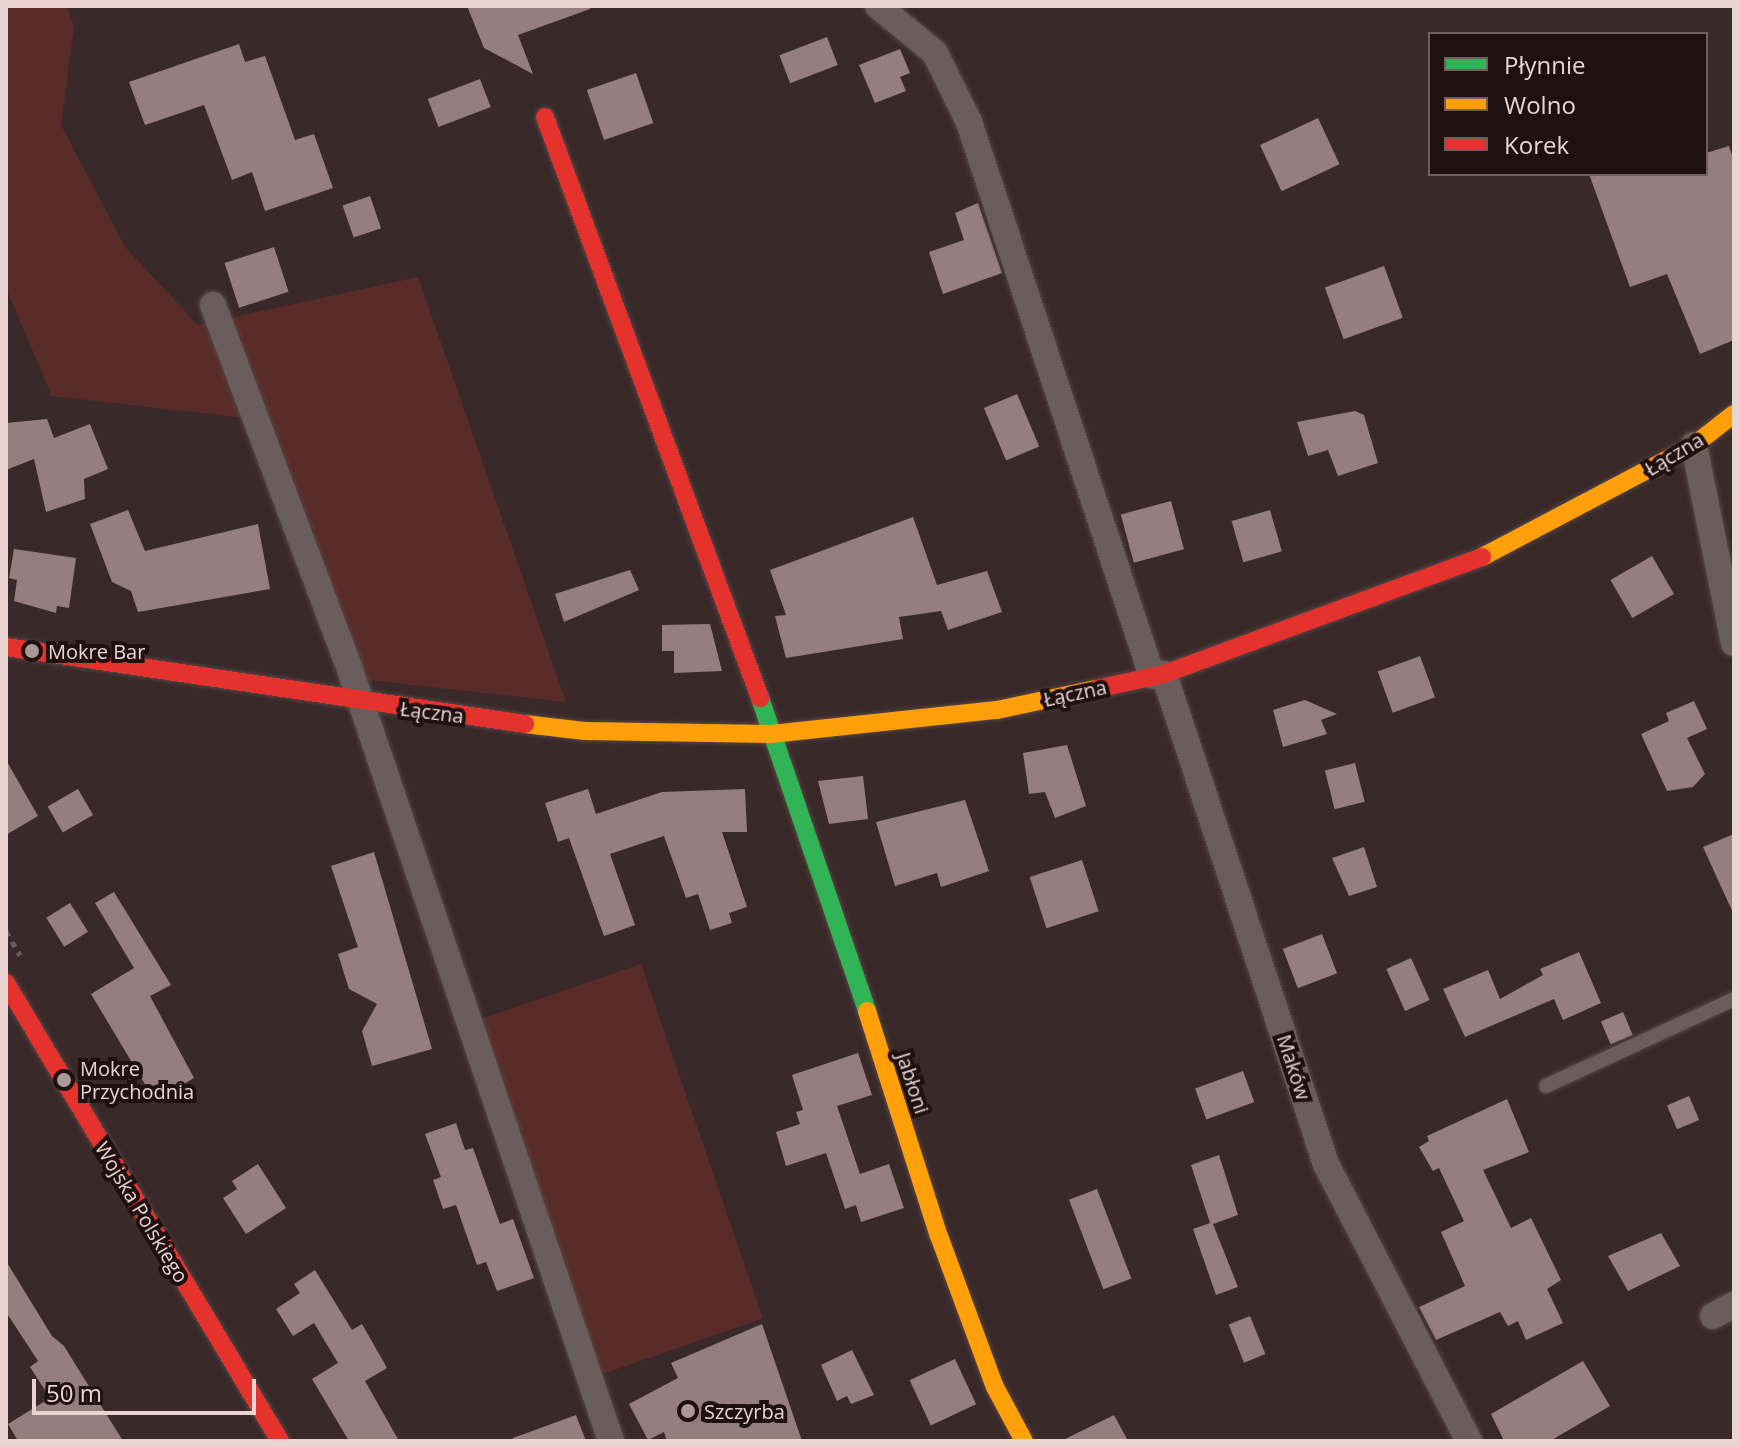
<!DOCTYPE html>
<html>
<head>
<meta charset="utf-8">
<style>
  body { margin:0 }
  #map { position:relative; width:1740px; height:1447px; overflow:hidden; background:#3a2929; font-family:"Open Sans",sans-serif }
  div>[style] { position:absolute }
  .green>* { inset:0; background:#5a2c29; transform-origin:0 0 }
  .building>* { inset:0; background:#957f7e; transform-origin:0 0 }
  .path>* { height:5px; margin-top:-2.5px; transform-origin:0; background:repeating-linear-gradient(90deg,#6a5e5d 0 6px,transparent 0 12px) }
  .roads { filter:drop-shadow(0 0 2px #554545) drop-shadow(0 0 2px #554545) }
  .lane>* { height:14px; margin:-7px; padding:0 7px; transform-origin:7px; border-radius:7px; background:#6a5e5d }
  .street>* { height:26px; margin:-13px; padding:0 13px; transform-origin:13px; border-radius:13px; background:#6a5e5d }
  .fast>* { height:18px; margin:-9px; padding:0 9px; transform-origin:9px; border-radius:9px; background:#30b455 }
  .slow>* { height:18px; margin:-9px; padding:0 9px; transform-origin:9px; border-radius:9px; background:#ff9f0a }
  .jam>* { height:18px; margin:-9px; padding:0 9px; transform-origin:9px; border-radius:9px; background:#e5322d }
  .dots>* { width:22px; height:22px; translate:-50% -50%; box-sizing:border-box; border:4px solid #1f1110; border-radius:50% }
  span { translate:-50% -50%; white-space:nowrap; text-align:center; line-height:1.15; -webkit-text-stroke:8px #1f1110; paint-order:stroke }
  .street-label { font-size:20px; color:#e9d4d2 }
  .poi-label { font-size:20px; color:#e9d4d2 }
  .left { translate:0 -50%; text-align:left }
  .frame { position:absolute; inset:0; border:8px solid #e9d4d2; pointer-events:none }
  .legend { position:absolute; left:1428px; top:32px; width:280px; height:144px; box-sizing:border-box; background:#1f1110; border:2px solid #705f5e; margin:0; padding:10px 14px; list-style:none; font-size:24px; color:#e9d4d2 }
  .legend li { display:flex; align-items:center; gap:16px; height:40px }
  .legend b { width:40px; border:2px solid #705f5e }
  .scale { position:absolute; left:32px; top:1379px; width:224px; height:36px; box-sizing:border-box; border:4px solid #e9d4d2; border-top:0; padding-left:10px; font-size:24px; line-height:28px; white-space:nowrap; color:#e9d4d2; -webkit-text-stroke:6px #1f1110; paint-order:stroke }
</style>
</head>
<body>
<div id="map">
  <div class="green">
    <i style="clip-path:polygon(6px 6px,67px 6px,74px 27px,61px 125px,125px 247px,198px 325px,418px 277px,566px 702px,367px 680px,272px 421px,52px 396px,6px 288px)"></i>
    <i style="left:641px;top:964px;width:375px;height:170px;rotate:71deg"></i>
  </div>
  <div class="building">
    <i style="clip-path:polygon(467px 6px,589px 6px,590px 9px,518px 35px,533px 74px,484px 48px)"></i>
    <i style="left:827px;top:37px;width:30px;height:51px;rotate:69deg"></i>
    <i style="clip-path:polygon(239px 44px,245px 62px,265px 56px,295px 140px,314px 134px,333px 188px,265px 211px,252px 172px,232px 180px,204px 105px,145px 125px,129px 82px)"></i>
    <i style="clip-path:polygon(900px 49px,910px 73px,900px 77px,906px 91px,875px 103px,859px 65px)"></i>
    <i style="left:636px;top:73px;width:53px;height:52px;rotate:71deg"></i>
    <i style="left:480px;top:79px;width:30px;height:56px;rotate:69deg"></i>
    <i style="left:1318px;top:118px;width:51px;height:64px;rotate:65deg"></i>
    <i style="clip-path:polygon(1729px 146px,1734px 161px,1734px 340px,1700px 354px,1667px 274px,1630px 287px,1589px 174px,1706px 174px,1706px 153px)"></i>
    <i style="left:370px;top:196px;width:34px;height:29px;rotate:71deg"></i>
    <i style="clip-path:polygon(978px 203px,1002px 273px,943px 294px,929px 252px,964px 240px,955px 213px)"></i>
    <i style="left:274px;top:247px;width:47px;height:52px;rotate:72deg"></i>
    <i style="left:1384px;top:266px;width:55px;height:63px;rotate:70deg"></i>
    <i style="left:1017px;top:394px;width:57px;height:36px;rotate:67deg"></i>
    <i style="clip-path:polygon(1355px 411px,1364px 415px,1378px 463px,1338px 476px,1328px 450px,1308px 456px,1297px 422px)"></i>
    <i style="clip-path:polygon(47px 419px,54px 438px,90px 424px,108px 469px,84px 479px,85px 499px,46px 512px,34px 459px,6px 470px,6px 423px)"></i>
    <i style="left:1171px;top:501px;width:50px;height:52px;rotate:75deg"></i>
    <i style="clip-path:polygon(128px 510px,145px 551px,258px 524px,270px 589px,138px 612px,131px 591px,112px 582px,90px 524px)"></i>
    <i style="left:1270px;top:510px;width:43px;height:40px;rotate:74deg"></i>
    <i style="clip-path:polygon(913px 517px,937px 585px,987px 571px,1002px 612px,948px 630px,941px 611px,899px 617px,903px 639px,786px 658px,775px 616px,786px 615px,770px 570px)"></i>
    <i style="clip-path:polygon(14px 549px,76px 558px,69px 608px,57px 606px,56px 613px,14px 601px,17px 580px,9px 578px)"></i>
    <i style="left:1652px;top:556px;width:44px;height:48px;rotate:60deg"></i>
    <i style="clip-path:polygon(630px 570px,639px 590px,564px 622px,555px 594px)"></i>
    <i style="clip-path:polygon(710px 624px,722px 671px,674px 673px,674px 651px,662px 651px,662px 625px)"></i>
    <i style="left:1420px;top:656px;width:44px;height:45px;rotate:70deg"></i>
    <i style="clip-path:polygon(1305px 700px,1337px 714px,1321px 720px,1327px 734px,1283px 747px,1273px 710px)"></i>
    <i style="clip-path:polygon(1694px 701px,1707px 729px,1687px 738px,1705px 774px,1693px 787px,1667px 791px,1641px 734px,1669px 721px,1666px 713px)"></i>
    <i style="clip-path:polygon(1067px 745px,1086px 806px,1055px 818px,1045px 792px,1029px 794px,1023px 753px)"></i>
    <i style="clip-path:polygon(6px 760px,38px 816px,6px 835px)"></i>
    <i style="left:1355px;top:763px;width:40px;height:31px;rotate:76deg"></i>
    <i style="clip-path:polygon(863px 776px,868px 819px,829px 824px,818px 781px)"></i>
    <i style="left:78px;top:789px;width:30px;height:35px;rotate:60deg"></i>
    <i style="clip-path:polygon(588px 789px,596px 814px,662px 792px,745px 789px,747px 832px,722px 832px,747px 907px,729px 913px,732px 923px,710px 930px,698px 894px,686px 898px,664px 836px,610px 854px,635px 925px,604px 936px,569px 838px,558px 842px,545px 803px)"></i>
    <i style="clip-path:polygon(965px 800px,989px 871px,941px 887px,937px 873px,895px 886px,876px 822px)"></i>
    <i style="clip-path:polygon(1734px 834px,1734px 915px,1703px 847px)"></i>
    <i style="clip-path:polygon(1364px 847px,1377px 887px,1349px 896px,1332px 858px)"></i>
    <i style="clip-path:polygon(374px 852px,432px 1049px,372px 1066px,362px 1031px,377px 1004px,349px 989px,338px 954px,358px 947px,331px 866px)"></i>
    <i style="left:1082px;top:860px;width:54px;height:55px;rotate:72deg"></i>
    <i style="clip-path:polygon(114px 892px,171px 985px,150px 996px,194px 1078px,155px 1101px,91px 994px,134px 968px,95px 903px)"></i>
    <i style="left:70px;top:903px;width:34px;height:28px;rotate:58deg"></i>
    <i style="left:1322px;top:934px;width:42px;height:42px;rotate:69deg"></i>
    <i style="clip-path:polygon(1579px 952px,1601px 1003px,1563px 1020px,1554px 999px,1465px 1037px,1443px 989px,1488px 970px,1500px 999px,1543px 975px,1540px 969px)"></i>
    <i style="left:1411px;top:958px;width:46px;height:27px;rotate:66deg"></i>
    <i style="left:1623px;top:1012px;width:25px;height:24px;rotate:67deg"></i>
    <i style="clip-path:polygon(858px 1053px,872px 1095px,837px 1106px,860px 1174px,889px 1164px,904px 1208px,861px 1222px,856px 1205px,845px 1209px,826px 1153px,786px 1166px,776px 1132px,800px 1124px,796px 1112px,803px 1110px,792px 1075px)"></i>
    <i style="left:1243px;top:1071px;width:33px;height:51px;rotate:70deg"></i>
    <i style="left:1689px;top:1096px;width:26px;height:24px;rotate:67deg"></i>
    <i style="clip-path:polygon(1507px 1099px,1529px 1152px,1483px 1170px,1511px 1228px,1531px 1218px,1561px 1280px,1547px 1289px,1563px 1323px,1526px 1340px,1518px 1321px,1508px 1326px,1500px 1312px,1436px 1340px,1419px 1307px,1465px 1286px,1441px 1232px,1464px 1221px,1439px 1168px,1433px 1171px,1419px 1147px,1429px 1141px,1427px 1136px)"></i>
    <i style="clip-path:polygon(456px 1123px,465px 1150px,473px 1148px,500px 1224px,513px 1219px,534px 1278px,497px 1291px,486px 1262px,477px 1265px,456px 1205px,443px 1209px,433px 1180px,441px 1177px,425px 1134px)"></i>
    <i style="clip-path:polygon(1219px 1155px,1238px 1215px,1213px 1224px,1238px 1287px,1216px 1295px,1193px 1229px,1210px 1223px,1191px 1165px)"></i>
    <i style="clip-path:polygon(258px 1164px,286px 1208px,246px 1234px,223px 1198px,237px 1189px,232px 1181px)"></i>
    <i style="left:1097px;top:1189px;width:96px;height:30px;rotate:69deg"></i>
    <i style="clip-path:polygon(1661px 1233px,1680px 1266px,1628px 1291px,1608px 1256px)"></i>
    <i style="clip-path:polygon(6px 1261px,52px 1336px,64px 1346px,123px 1441px,18px 1441px,8px 1424px,50px 1398px,30px 1367px,38px 1361px,6px 1312px)"></i>
    <i style="clip-path:polygon(315px 1270px,352px 1330px,362px 1324px,387px 1368px,365px 1381px,399px 1441px,349px 1441px,312px 1379px,338px 1363px,314px 1323px,293px 1336px,276px 1309px,300px 1293px,294px 1284px)"></i>
    <i style="left:1250px;top:1316px;width:41px;height:23px;rotate:68deg"></i>
    <i style="clip-path:polygon(762px 1324px,802px 1441px,667px 1441px,664px 1432px,648px 1440px,629px 1404px,678px 1378px,671px 1363px)"></i>
    <i style="clip-path:polygon(852px 1350px,874px 1395px,851px 1404px,847px 1396px,837px 1401px,821px 1365px)"></i>
    <i style="left:955px;top:1359px;width:50px;height:50px;rotate:65deg"></i>
    <i style="clip-path:polygon(1583px 1361px,1610px 1406px,1550px 1441px,1504px 1441px,1491px 1414px)"></i>
    <i style="clip-path:polygon(576px 1415px,586px 1441px,513px 1441px,513px 1438px)"></i>
    <i style="clip-path:polygon(1114px 1415px,1128px 1441px,1061px 1441px)"></i>
  </div>
  <div class="path">
    <i style="left:6px;top:931px;width:28px;rotate:60deg"></i>
  </div>
  <div class="roads">
    <div class="lane">
      <i style="left:1546px;top:1086px;width:207px;rotate:-24.8deg"></i>
    </div>
    <div class="street">
      <i style="left:878px;top:6px;width:74px;rotate:39.5deg"></i>
      <i style="left:935px;top:53px;width:77px;rotate:63.8deg"></i>
      <i style="left:969px;top:122px;width:583px;rotate:71.72deg"></i>
      <i style="left:213px;top:305px;width:377px;rotate:69.4deg"></i>
      <i style="left:346px;top:658px;width:827px;rotate:71.3deg"></i>
      <i style="left:1694px;top:445px;width:202px;rotate:78.6deg"></i>
      <i style="left:1164px;top:674px;width:516px;rotate:71.71deg"></i>
      <i style="left:1326px;top:1164px;width:312px;rotate:62.7deg"></i>
      <i style="left:1713px;top:1316px;width:24px;rotate:-28deg"></i>
    </div>
    <div class="fast">
      <i style="left:760px;top:698px;width:331px;rotate:71.1deg"></i>
    </div>
    <div class="slow">
      <i style="left:1482px;top:557px;width:240px;rotate:-27.8deg"></i>
      <i style="left:1694px;top:445px;width:51px;rotate:-37.8deg"></i>
      <i style="left:525px;top:724px;width:60px;rotate:6.7deg"></i>
      <i style="left:585px;top:731px;width:186px;rotate:0.9deg"></i>
      <i style="left:771px;top:734px;width:227px;rotate:-6.1deg"></i>
      <i style="left:997px;top:710px;width:101px;rotate:-12deg"></i>
      <i style="left:867px;top:1011px;width:236px;rotate:72.3deg"></i>
      <i style="left:939px;top:1236px;width:161px;rotate:69.7deg"></i>
      <i style="left:995px;top:1387px;width:61px;rotate:61.8deg"></i>
    </div>
    <div class="jam">
      <i style="left:545px;top:117px;width:620px;rotate:69.69deg"></i>
      <i style="left:6px;top:647px;width:525px;rotate:8.44deg"></i>
      <i style="left:1096px;top:689px;width:70px;rotate:-12.4deg"></i>
      <i style="left:1164px;top:674px;width:339px;rotate:-20.2deg"></i>
      <i style="left:6px;top:983px;width:534px;rotate:59.11deg"></i>
    </div>
  </div>
  <div class="dots">
    <i style="left:32px;top:651px;background:#ac9897"></i>
    <i style="left:64px;top:1080px;background:#ac9897"></i>
    <i style="left:688px;top:1411px;background:#ac9897"></i>
  </div>
  <div class="street-label">
    <span style="left:1674px;top:454px;rotate:-31deg">Łączna</span>
    <span style="left:1075px;top:693px;rotate:-12deg">Łączna</span>
    <span style="left:432px;top:712px;rotate:7deg">Łączna</span>
    <span style="left:1294px;top:1067px;rotate:72deg">Maków</span>
    <span style="left:913px;top:1083px;rotate:72deg">Jabłoni</span>
    <span style="left:142px;top:1212px;rotate:59deg">Wojska Polskiego</span>
  </div>
  <div class="poi-label">
    <span class="left" style="left:48px;top:651px">Mokre Bar</span>
    <span class="left" style="left:80px;top:1080px">Mokre<br>Przychodnia</span>
    <span class="left" style="left:704px;top:1411px">Szczyrba</span>
  </div>
  <div class="frame"></div>
  <ul class="legend">
  <li><b style="height:10px;background:#30b455"></b>Płynnie</li>
  <li><b style="height:10px;background:#ff9f0a"></b>Wolno</li>
  <li><b style="height:10px;background:#e5322d"></b>Korek</li>
  </ul>
  <div class="scale">50 m</div>
</div>
</body>
</html>
